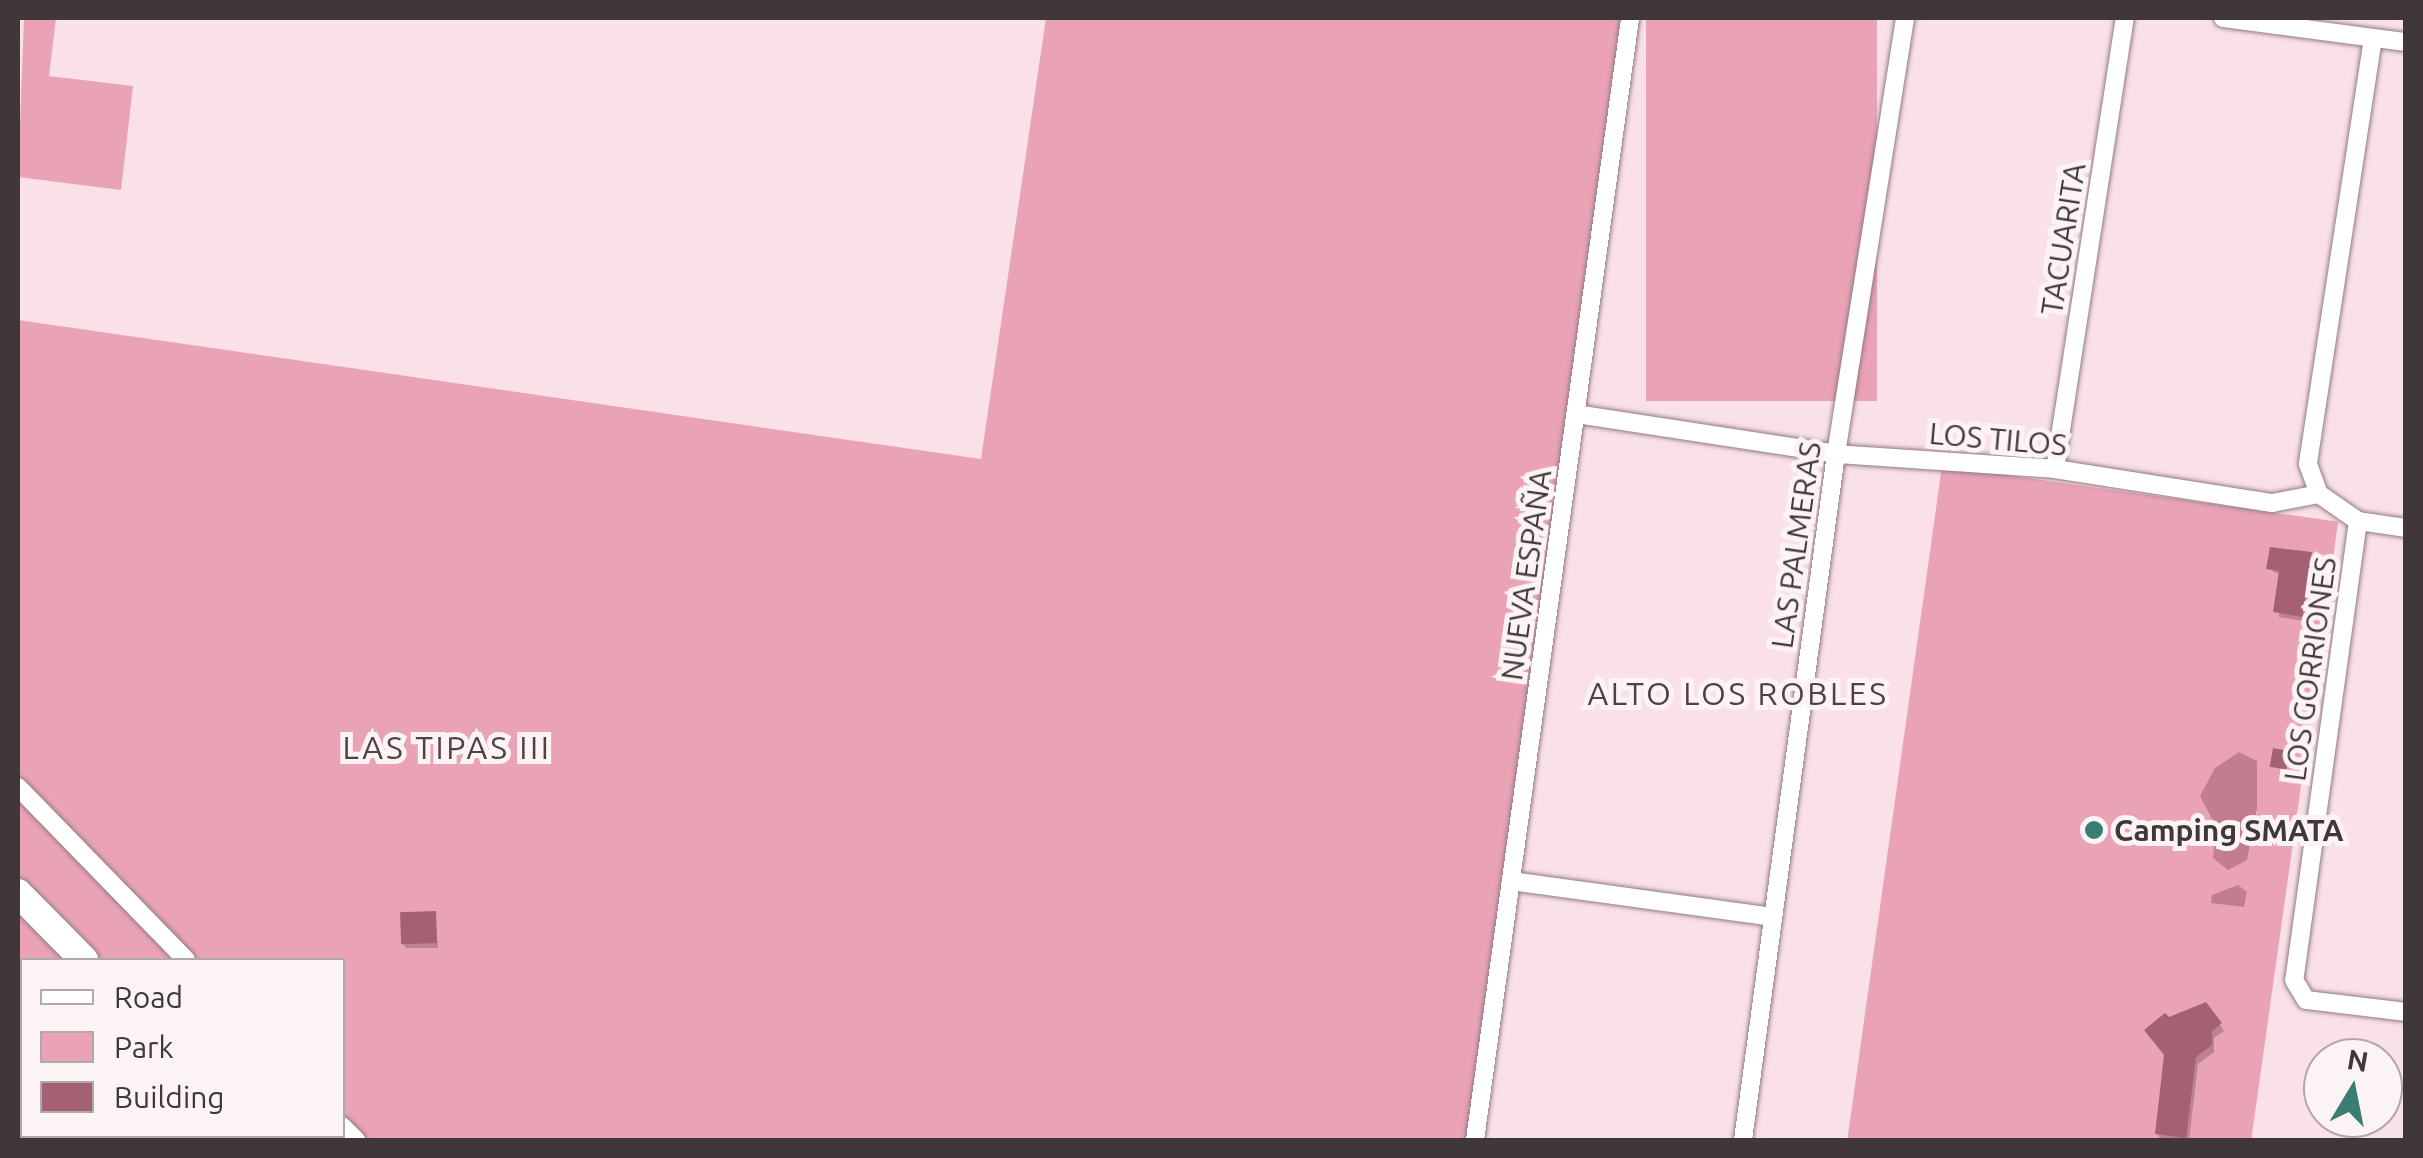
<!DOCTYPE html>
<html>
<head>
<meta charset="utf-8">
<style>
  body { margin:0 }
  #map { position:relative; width:2423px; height:1158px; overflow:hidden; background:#f9e1e7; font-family:Ubuntu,sans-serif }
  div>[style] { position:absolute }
  .green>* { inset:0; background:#eaa3b6; transform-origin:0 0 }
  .water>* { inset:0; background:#c37d91 }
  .shadow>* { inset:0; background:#0003 }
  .building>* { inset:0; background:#a46174; transform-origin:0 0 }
  .roads { filter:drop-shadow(0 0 2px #917b81) drop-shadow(0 0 2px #917b81) }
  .minor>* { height:18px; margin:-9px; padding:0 9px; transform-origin:9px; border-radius:9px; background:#fff }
  .highway>* { height:28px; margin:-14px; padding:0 14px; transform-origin:14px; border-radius:14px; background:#fff }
  .rail>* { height:9px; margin-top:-4.5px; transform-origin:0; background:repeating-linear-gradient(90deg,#fcf3f5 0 15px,#665a5d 0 30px); box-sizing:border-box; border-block:2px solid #665a5d }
  .dots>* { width:28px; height:28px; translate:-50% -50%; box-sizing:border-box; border:5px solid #fcf3f5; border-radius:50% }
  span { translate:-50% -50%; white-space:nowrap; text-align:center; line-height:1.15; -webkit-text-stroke:10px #fcf3f5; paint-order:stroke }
  .street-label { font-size:30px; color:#403739 }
  .poi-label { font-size:30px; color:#403739; font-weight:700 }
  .left { translate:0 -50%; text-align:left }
  .neighbourhood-label { font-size:32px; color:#534044; letter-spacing:2.5px }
  .frame { position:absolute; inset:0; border:20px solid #403739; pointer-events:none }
  .legend { position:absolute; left:20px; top:958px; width:325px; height:180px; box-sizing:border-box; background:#fcf3f5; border:2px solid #b1a8aa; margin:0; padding:12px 18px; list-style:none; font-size:30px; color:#403739 }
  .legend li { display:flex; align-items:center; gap:20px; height:50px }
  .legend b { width:50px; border:2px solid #b1a8aa }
  .north { position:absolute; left:2303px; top:1038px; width:100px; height:100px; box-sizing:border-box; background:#fcf3f5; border:2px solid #b1a8aa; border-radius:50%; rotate:10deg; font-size:28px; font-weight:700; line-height:40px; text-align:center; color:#403739 }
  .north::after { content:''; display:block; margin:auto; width:35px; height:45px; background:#3a7e73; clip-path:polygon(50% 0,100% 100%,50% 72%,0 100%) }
</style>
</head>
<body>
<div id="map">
  <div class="green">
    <i style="clip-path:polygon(24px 18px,56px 18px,49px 76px,133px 86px,121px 190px,18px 177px)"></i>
    <i style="clip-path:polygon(1046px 18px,1630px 18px,1475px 1140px,153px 1140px,148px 1136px,342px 1136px,342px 960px,22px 960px,22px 1009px,18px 1004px,18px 320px,981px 459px)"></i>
    <i style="left:1646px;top:18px;width:231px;height:383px"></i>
    <i style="left:1942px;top:466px;width:400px;height:680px;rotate:8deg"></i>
  </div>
  <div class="water">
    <i style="clip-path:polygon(2239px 752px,2257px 761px,2257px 808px,2247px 860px,2228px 870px,2213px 858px,2216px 827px,2200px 796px,2215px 768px)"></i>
    <i style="clip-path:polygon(2238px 885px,2247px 892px,2244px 907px,2211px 903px,2212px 895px)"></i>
  </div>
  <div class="shadow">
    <i style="clip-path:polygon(2310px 555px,2304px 621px,2279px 617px,2281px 575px,2269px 569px)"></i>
    <i style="clip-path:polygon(435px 914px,438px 948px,406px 948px,403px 944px)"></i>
    <i style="clip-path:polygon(2169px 1020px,2220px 1025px,2224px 1031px,2214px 1038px,2214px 1052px,2198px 1064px,2189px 1140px,2161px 1140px,2157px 1133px)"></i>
  </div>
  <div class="building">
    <i style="clip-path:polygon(2270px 547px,2312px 552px,2303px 617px,2273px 612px,2279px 571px,2266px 569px)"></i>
    <i style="left:2273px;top:748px;width:17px;height:19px;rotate:10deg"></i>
    <i style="left:436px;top:911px;width:32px;height:36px;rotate:88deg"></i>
    <i style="clip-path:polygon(2206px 1002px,2222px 1023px,2212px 1031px,2212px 1045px,2196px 1057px,2186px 1138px,2155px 1134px,2164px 1055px,2144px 1030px,2165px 1013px,2169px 1017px)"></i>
  </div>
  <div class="roads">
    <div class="minor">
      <i style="left:2223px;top:18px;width:185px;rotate:7.5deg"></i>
      <i style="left:2373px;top:38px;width:431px;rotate:98.7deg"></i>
      <i style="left:2308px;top:464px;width:32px;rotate:70deg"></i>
      <i style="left:2319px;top:494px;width:47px;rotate:34.7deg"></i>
      <i style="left:2358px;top:521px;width:49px;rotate:8.3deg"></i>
      <i style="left:1576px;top:414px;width:263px;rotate:8.7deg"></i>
      <i style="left:1836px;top:454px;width:220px;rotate:3.9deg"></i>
      <i style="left:2055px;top:469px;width:220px;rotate:8.9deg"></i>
      <i style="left:2272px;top:503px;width:48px;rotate:-10.8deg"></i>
      <i style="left:2055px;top:469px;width:456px;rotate:-81.2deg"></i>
      <i style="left:2358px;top:521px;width:463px;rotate:97.9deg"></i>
      <i style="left:2294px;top:980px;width:23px;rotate:59deg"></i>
      <i style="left:2306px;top:1000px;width:101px;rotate:6.8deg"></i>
      <i style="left:18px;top:787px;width:241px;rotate:45.8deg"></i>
      <i style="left:1511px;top:881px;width:264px;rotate:7.8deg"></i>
      <i style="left:342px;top:1126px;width:20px;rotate:45deg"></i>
      <i style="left:221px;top:1140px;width:5px;rotate:-53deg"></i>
      <i style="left:1475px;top:1140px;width:1133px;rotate:-82.13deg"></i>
      <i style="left:1743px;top:1140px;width:692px;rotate:-82.28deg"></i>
      <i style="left:1836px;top:454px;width:441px;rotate:-81deg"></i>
    </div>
    <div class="highway">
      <i style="left:18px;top:893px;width:94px;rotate:45.4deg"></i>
      <i style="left:257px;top:1136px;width:6px;rotate:39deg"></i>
    </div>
  </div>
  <div class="rail">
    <i style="left:18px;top:1004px;width:6px;rotate:51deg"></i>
    <i style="left:148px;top:1136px;width:6px;rotate:39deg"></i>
  </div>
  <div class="dots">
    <i style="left:2094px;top:830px;background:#3a7e73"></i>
  </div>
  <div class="street-label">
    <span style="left:2063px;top:239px;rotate:-81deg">TACUARITA</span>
    <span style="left:1998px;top:439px;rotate:5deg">LOS TILOS</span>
    <span style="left:1796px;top:545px;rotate:-82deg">LAS PALMERAS</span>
    <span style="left:1526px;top:575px;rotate:-82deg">NUEVA ESPAÑA</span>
    <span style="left:2310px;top:669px;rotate:-82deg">LOS GORRIONES</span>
  </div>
  <div class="poi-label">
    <span class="left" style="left:2114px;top:830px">Camping SMATA</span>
  </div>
  <div class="neighbourhood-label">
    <span style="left:1738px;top:693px">ALTO LOS ROBLES</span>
    <span style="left:447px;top:747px">LAS TIPAS III</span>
  </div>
  <div class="frame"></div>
  <ul class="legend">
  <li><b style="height:12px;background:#fff"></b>Road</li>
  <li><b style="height:28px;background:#eaa3b6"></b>Park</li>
  <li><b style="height:28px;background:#a46174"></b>Building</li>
  </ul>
  <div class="north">N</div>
</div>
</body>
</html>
